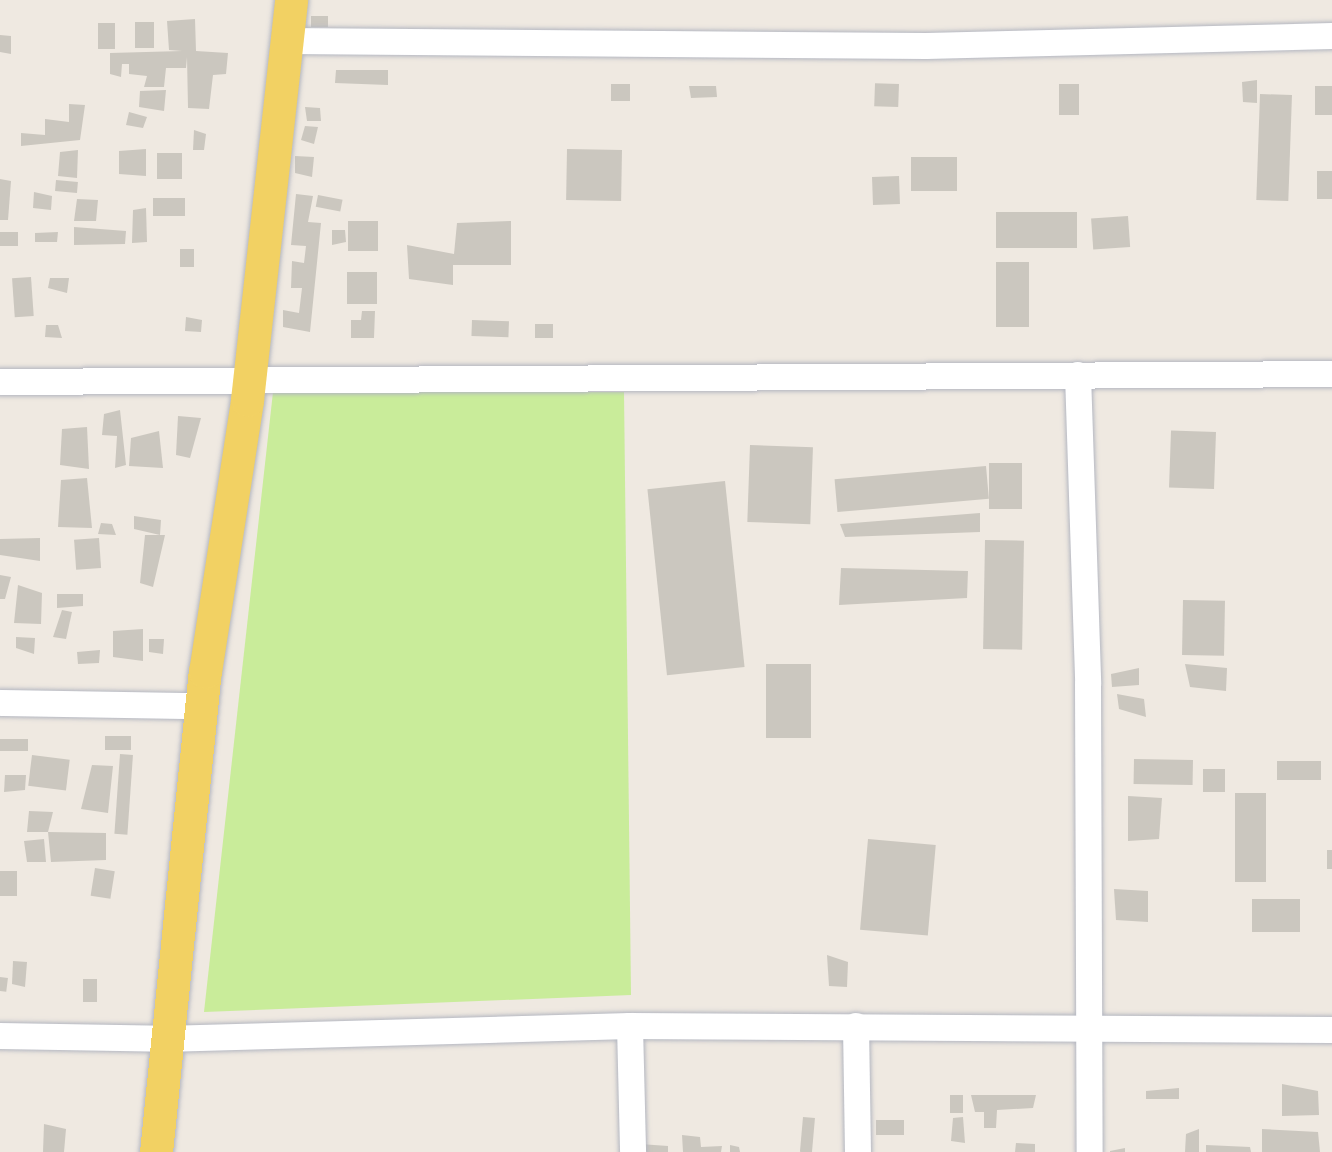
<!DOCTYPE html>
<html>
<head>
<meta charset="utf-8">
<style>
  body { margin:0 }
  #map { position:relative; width:1332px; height:1152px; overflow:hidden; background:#efe9e1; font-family:"Noto Sans",sans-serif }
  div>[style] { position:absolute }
  .pitch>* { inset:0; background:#c9ec9a }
  .building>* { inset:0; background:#cbc7bf; transform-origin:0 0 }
  .roads { filter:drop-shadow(0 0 2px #b4b7c1) drop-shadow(0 0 2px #b4b7c1) }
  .minor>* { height:26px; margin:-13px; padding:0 13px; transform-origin:13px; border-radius:13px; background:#fff }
  .major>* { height:33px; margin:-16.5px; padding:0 16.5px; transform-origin:16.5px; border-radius:16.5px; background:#f2d163 }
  span { translate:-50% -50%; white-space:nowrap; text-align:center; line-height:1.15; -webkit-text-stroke:4.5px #fff; paint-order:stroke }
</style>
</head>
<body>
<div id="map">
  <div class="pitch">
    <i style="clip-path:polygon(273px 392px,624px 392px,631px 995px,204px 1012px)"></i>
  </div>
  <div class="building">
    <i style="left:328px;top:16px;width:11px;height:17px;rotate:90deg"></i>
    <i style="clip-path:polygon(195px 19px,196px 51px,228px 53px,226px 74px,213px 75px,209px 109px,188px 108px,187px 57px,186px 68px,166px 68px,164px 87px,144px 87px,147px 76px,129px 74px,129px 64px,122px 64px,121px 77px,110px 74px,110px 53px,182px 51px,169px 50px,167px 21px)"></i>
    <i style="left:135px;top:22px;width:19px;height:26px"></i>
    <i style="left:115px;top:23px;width:26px;height:17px;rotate:90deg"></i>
    <i style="clip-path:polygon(0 35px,11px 36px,11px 54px,0 52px)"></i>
    <i style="clip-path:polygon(336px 70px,388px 70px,388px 85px,335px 83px)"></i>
    <i style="clip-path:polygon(1257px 80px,1257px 103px,1243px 102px,1242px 82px)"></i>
    <i style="left:611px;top:84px;width:19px;height:17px"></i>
    <i style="left:899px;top:84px;width:23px;height:24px;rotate:92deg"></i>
    <i style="left:1079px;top:84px;width:31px;height:20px;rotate:90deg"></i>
    <i style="clip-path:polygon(689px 86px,716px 86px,717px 97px,691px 98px)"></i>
    <i style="left:1315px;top:86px;width:17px;height:29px"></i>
    <i style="clip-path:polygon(166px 90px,164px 111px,139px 107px,140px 91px)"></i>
    <i style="left:1260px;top:94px;width:32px;height:106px;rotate:2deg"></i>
    <i style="clip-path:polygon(69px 104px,85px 105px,80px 140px,21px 146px,21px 133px,45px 135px,45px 119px,69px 122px)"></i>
    <i style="clip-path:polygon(305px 107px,320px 108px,321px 121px,307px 121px)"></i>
    <i style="clip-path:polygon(129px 112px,147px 117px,143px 128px,126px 125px)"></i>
    <i style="clip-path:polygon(305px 126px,318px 127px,314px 144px,301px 140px)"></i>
    <i style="clip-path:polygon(194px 130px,206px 134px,204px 150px,193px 150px)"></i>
    <i style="clip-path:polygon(146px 149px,146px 176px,119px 174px,119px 151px)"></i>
    <i style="left:567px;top:149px;width:55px;height:51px;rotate:1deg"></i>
    <i style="clip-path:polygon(78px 150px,77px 178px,58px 176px,60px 152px)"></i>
    <i style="left:157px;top:153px;width:25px;height:26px"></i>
    <i style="clip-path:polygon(295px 156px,314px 157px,312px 177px,295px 173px)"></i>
    <i style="left:911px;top:157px;width:46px;height:34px"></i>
    <i style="left:1317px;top:171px;width:15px;height:28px"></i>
    <i style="left:899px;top:176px;width:28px;height:27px;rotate:88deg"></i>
    <i style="clip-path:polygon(0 179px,11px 181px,8px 220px,0 220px)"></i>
    <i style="left:56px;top:180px;width:22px;height:11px;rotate:5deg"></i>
    <i style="clip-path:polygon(34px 192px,52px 196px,51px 210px,33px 208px)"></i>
    <i style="clip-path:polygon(296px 194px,313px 196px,308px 222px,321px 223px,310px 332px,283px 327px,283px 310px,299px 313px,302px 288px,291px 288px,292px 261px,304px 263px,306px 246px,291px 245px)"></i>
    <i style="left:318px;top:195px;width:25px;height:12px;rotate:11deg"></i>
    <i style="left:153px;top:198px;width:32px;height:18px"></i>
    <i style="clip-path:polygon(77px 199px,98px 200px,96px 221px,74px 221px)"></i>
    <i style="clip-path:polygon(146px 208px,147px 242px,132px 243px,133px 210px)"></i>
    <i style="left:996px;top:212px;width:81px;height:36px"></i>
    <i style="left:1128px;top:216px;width:31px;height:37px;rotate:86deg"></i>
    <i style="left:348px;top:221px;width:30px;height:30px"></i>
    <i style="clip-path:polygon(511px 221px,511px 265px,453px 265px,453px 285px,409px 279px,407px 245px,454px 254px,457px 223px)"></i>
    <i style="clip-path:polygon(74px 227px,126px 231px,125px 244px,74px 245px)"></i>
    <i style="clip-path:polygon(332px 230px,345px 230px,346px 242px,332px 245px)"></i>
    <i style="left:0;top:232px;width:18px;height:14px"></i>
    <i style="clip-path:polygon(58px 232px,57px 242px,35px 242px,35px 233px)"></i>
    <i style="left:180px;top:249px;width:14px;height:18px"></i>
    <i style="left:996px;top:262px;width:33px;height:65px"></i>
    <i style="left:347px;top:272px;width:30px;height:32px"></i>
    <i style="left:31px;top:277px;width:39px;height:19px;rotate:86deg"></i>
    <i style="clip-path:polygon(50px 278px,69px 278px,67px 293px,48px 288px)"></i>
    <i style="clip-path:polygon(362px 311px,375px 311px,374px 338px,351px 338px,351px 320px,361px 320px)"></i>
    <i style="clip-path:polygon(186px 317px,202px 320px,201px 332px,185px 331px)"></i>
    <i style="left:472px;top:320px;width:37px;height:16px;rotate:2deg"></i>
    <i style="left:535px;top:324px;width:18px;height:14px"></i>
    <i style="clip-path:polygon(46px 325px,58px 325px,62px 338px,45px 337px)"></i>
    <i style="clip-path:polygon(120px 410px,126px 465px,115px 468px,117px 436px,102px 435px,104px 414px)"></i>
    <i style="clip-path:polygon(178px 416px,201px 418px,190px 458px,176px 455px)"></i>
    <i style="clip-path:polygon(87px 427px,89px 469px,60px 465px,62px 429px)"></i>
    <i style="clip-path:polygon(159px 431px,163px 468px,129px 466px,131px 438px)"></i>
    <i style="left:1216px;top:432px;width:57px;height:45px;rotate:92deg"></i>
    <i style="left:750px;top:445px;width:63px;height:77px;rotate:2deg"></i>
    <i style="left:1022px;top:463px;width:46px;height:33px;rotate:90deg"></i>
    <i style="left:986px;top:466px;width:33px;height:152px;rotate:85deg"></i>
    <i style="clip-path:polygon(87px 478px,92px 528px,58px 527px,61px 480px)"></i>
    <i style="left:725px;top:481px;width:187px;height:78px;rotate:84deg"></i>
    <i style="clip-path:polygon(980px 513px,980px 532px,845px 537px,840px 524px)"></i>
    <i style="clip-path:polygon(134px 516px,161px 520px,160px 535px,165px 535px,153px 587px,140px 583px,145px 535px,160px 535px,134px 529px)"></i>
    <i style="clip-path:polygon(101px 523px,112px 524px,116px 535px,98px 534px)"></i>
    <i style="clip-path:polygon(40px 538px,40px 561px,0 555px,0 539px)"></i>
    <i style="left:99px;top:538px;width:30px;height:25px;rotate:86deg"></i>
    <i style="left:985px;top:540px;width:39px;height:109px;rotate:1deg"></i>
    <i style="clip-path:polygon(841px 568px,968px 571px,967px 598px,839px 605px)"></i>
    <i style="clip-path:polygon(0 575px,11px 577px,5px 599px,0 599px)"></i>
    <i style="clip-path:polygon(18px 585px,42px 593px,41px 624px,14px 623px)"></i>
    <i style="clip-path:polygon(57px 594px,83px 594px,83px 606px,57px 608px)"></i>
    <i style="left:1183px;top:600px;width:42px;height:55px;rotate:1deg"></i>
    <i style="clip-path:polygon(62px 610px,72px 612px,66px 639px,53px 637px)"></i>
    <i style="clip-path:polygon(143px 629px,143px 661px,113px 657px,113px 631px)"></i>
    <i style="clip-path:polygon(16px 637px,35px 638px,34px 654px,16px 648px)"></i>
    <i style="clip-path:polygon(149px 639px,164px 639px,163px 654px,149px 652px)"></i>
    <i style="clip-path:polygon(100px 650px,99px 663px,78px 664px,77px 652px)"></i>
    <i style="left:766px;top:664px;width:45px;height:74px"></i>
    <i style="clip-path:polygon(1185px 664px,1227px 668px,1226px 691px,1190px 687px)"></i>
    <i style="clip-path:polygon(1139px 668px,1139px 685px,1112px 687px,1111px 674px)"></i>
    <i style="clip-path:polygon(1117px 694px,1144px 699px,1146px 717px,1119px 709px)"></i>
    <i style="left:105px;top:736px;width:26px;height:14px"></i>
    <i style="left:0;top:739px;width:28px;height:12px"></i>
    <i style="left:120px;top:754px;width:13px;height:80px;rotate:4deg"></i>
    <i style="left:32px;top:755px;width:38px;height:31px;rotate:7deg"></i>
    <i style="left:1134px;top:759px;width:59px;height:25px;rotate:1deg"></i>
    <i style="left:1277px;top:761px;width:44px;height:19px"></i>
    <i style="clip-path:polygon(92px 765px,113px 766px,108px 813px,81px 809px)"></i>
    <i style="left:1203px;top:769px;width:22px;height:23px"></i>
    <i style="clip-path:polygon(5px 775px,26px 775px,25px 790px,4px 792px)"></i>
    <i style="left:1235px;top:793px;width:31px;height:89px"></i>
    <i style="clip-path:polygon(1128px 796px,1162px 798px,1159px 839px,1128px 841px)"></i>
    <i style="clip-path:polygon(29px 811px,53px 812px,48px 832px,106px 833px,106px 860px,51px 862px,48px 832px,27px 832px)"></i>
    <i style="clip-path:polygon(44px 839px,46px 862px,27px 862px,24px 841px)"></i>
    <i style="left:868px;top:839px;width:68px;height:91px;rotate:5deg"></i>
    <i style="left:1327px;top:850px;width:5px;height:19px"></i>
    <i style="left:95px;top:868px;width:20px;height:28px;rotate:9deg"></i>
    <i style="left:0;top:871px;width:17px;height:25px"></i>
    <i style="clip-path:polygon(1114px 889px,1148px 891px,1148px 922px,1116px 920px)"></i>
    <i style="left:1300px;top:899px;width:33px;height:48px;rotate:90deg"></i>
    <i style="clip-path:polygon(827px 955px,848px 962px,847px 987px,829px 986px)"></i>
    <i style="clip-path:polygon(13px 961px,27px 962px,25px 987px,12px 984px)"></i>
    <i style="left:0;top:977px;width:8px;height:14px;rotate:7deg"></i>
    <i style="left:83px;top:979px;width:14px;height:23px"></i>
    <i style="clip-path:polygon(1282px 1084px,1318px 1091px,1319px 1115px,1282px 1116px)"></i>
    <i style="clip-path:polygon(1179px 1088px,1179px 1099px,1146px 1099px,1146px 1091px)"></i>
    <i style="left:963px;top:1095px;width:18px;height:13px;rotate:90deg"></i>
    <i style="clip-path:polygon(971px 1095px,1036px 1095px,1033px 1108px,997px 1110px,996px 1128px,984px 1128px,984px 1112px,975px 1112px)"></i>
    <i style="left:803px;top:1117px;width:12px;height:35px;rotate:5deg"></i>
    <i style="clip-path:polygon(963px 1117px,965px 1143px,951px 1141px,953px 1118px)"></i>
    <i style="left:904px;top:1120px;width:15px;height:28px;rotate:90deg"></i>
    <i style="clip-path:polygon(44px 1124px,66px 1129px,64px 1152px,43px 1152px)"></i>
    <i style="clip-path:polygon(1199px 1129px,1199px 1152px,1185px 1152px,1186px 1134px)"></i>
    <i style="clip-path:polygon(1262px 1129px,1318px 1132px,1320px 1152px,1262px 1152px)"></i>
    <i style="clip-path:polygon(682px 1135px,700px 1137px,701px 1147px,722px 1146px,721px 1152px,683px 1152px)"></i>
    <i style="clip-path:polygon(1016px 1143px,1035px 1144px,1035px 1152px,1015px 1152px)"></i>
    <i style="clip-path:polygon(640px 1144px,668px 1146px,668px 1152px,641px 1152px)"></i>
    <i style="clip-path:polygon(730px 1145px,739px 1147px,740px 1152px,730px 1152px)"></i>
    <i style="clip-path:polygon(1206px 1145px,1250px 1147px,1251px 1152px,1206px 1152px)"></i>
    <i style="clip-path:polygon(1125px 1148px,1125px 1152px,1110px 1152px,1110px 1151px)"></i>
  </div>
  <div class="roads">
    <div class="minor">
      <i style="left:287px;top:41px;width:639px;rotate:0.45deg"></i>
      <i style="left:926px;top:46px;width:406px;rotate:-1.4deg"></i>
      <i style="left:1078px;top:375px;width:309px;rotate:88.1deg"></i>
      <i style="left:1088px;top:684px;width:468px;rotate:89.8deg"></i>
      <i style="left:0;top:382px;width:1332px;rotate:-0.34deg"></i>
      <i style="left:0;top:703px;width:202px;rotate:0.9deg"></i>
      <i style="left:630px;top:1026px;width:126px;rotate:88.6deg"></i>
      <i style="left:856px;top:1026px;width:126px;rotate:89.1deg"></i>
      <i style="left:0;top:1036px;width:164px;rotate:1deg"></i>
      <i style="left:164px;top:1039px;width:466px;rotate:-1.6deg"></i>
      <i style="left:630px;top:1026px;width:702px;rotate:0.33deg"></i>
    </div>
    <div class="major">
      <i style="left:156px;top:1152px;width:482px;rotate:-84.2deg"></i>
      <i style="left:205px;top:672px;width:275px;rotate:-81.2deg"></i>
      <i style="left:247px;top:400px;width:402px;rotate:-83.7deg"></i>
    </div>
  </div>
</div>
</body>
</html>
